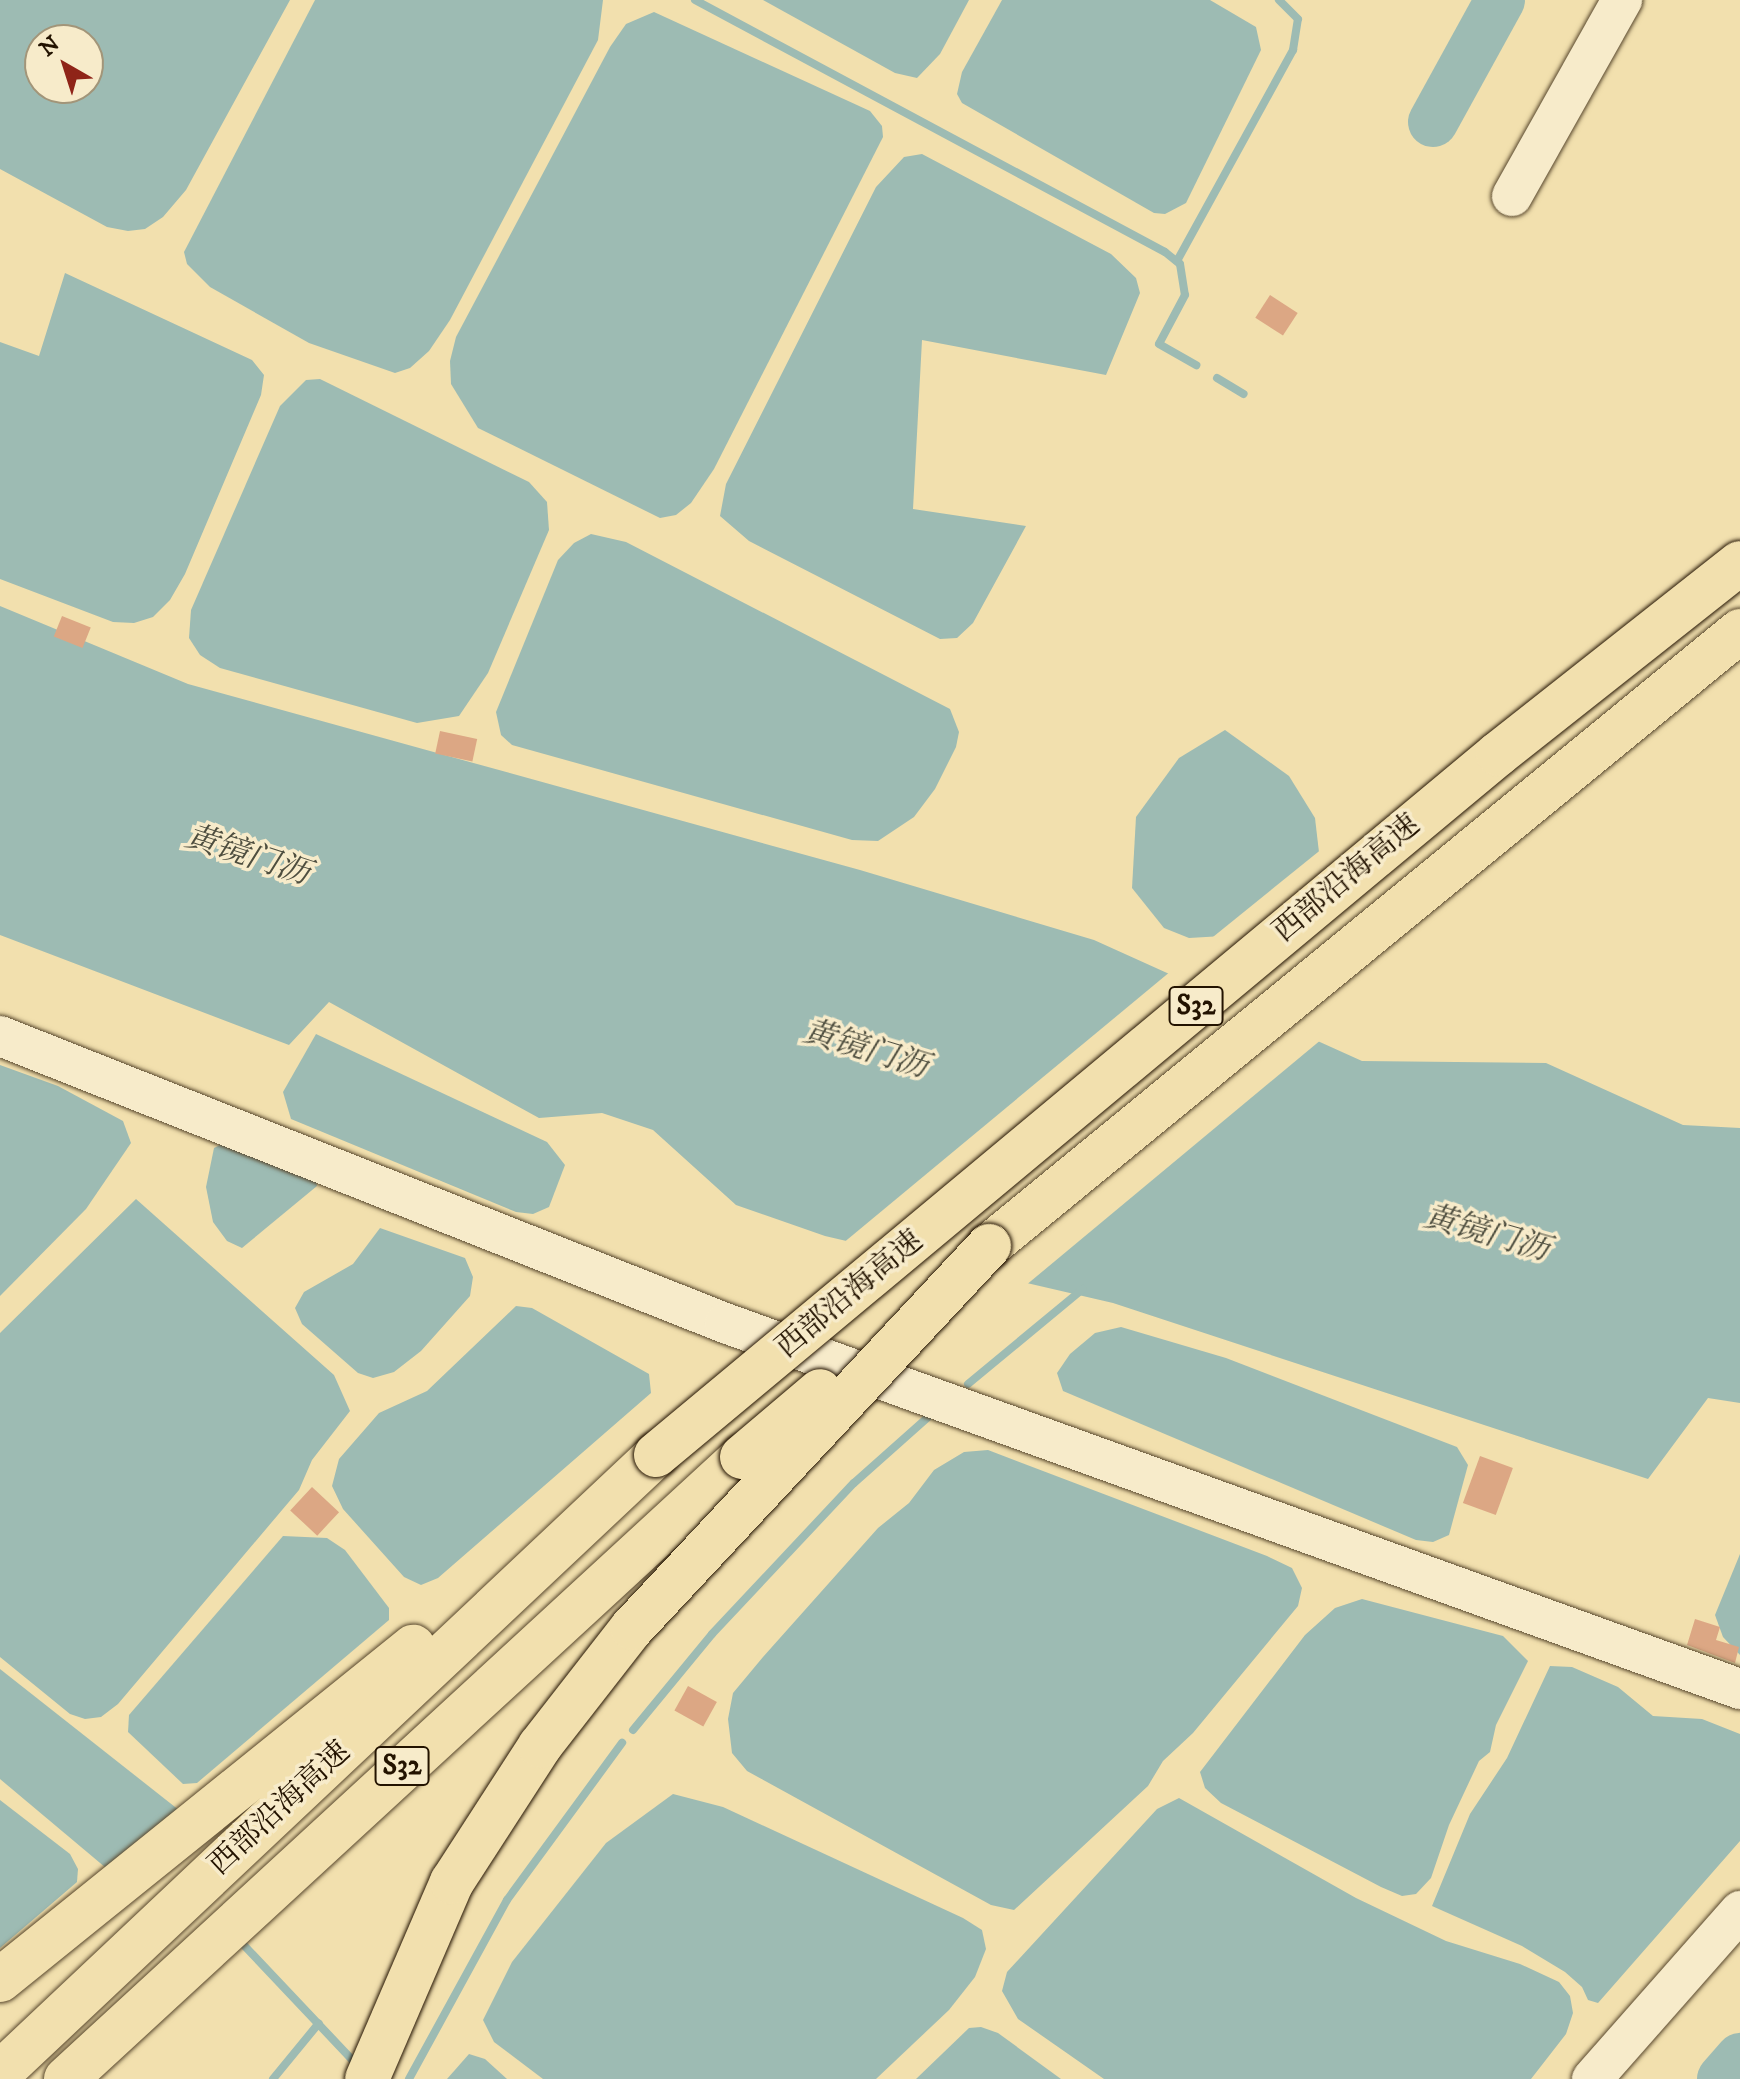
<!DOCTYPE html>
<html>
<head>
<meta charset="utf-8">
<style>
  body { margin:0 }
  #map { position:relative; width:1740px; height:2079px; overflow:hidden; background:#f2e0ae; font-family:"IM FELL DW Pica","Noto Serif SC",serif }
  div>[style] { position:absolute }
  .water>* { inset:0; background:#9dbbb3 }
  .pier>* { inset:0; background:#f2e0ae }
  .stream>* { height:8px; margin:-4px; padding:0 4px; transform-origin:4px; border-radius:4px; background:#9dbbb3 }
  .river>* { height:50px; margin:-25px; padding:0 25px; transform-origin:25px; border-radius:25px; background:#9dbbb3 }
  .building>* { inset:0; background:#dca784; transform-origin:0 0 }
  .roads { filter:drop-shadow(0 0 2px #57462c) drop-shadow(0 0 2px #57462c) }
  .minor>* { height:40px; margin:-20px; padding:0 20px; transform-origin:20px; border-radius:20px; background:#f7ebca }
  .highway>* { height:44px; margin:-22px; padding:0 22px; transform-origin:22px; border-radius:22px; background:#f2e0ae }
  .bridges { filter:drop-shadow(0 0 2px #231300) drop-shadow(0 0 2px #231300) }
  .highway-bridge>* { height:44px; margin:-22px; padding:0 22px; transform-origin:22px; border-radius:22px; background:#f2e0ae }
  span { translate:-50% -50%; white-space:nowrap; text-align:center; line-height:1.15; -webkit-text-stroke:7px #f7ebca; paint-order:stroke }
  .shield-label span { padding:2px 6px; background:#f7ebca; border:2px solid; border-radius:6px; -webkit-text-stroke-width:0 }
  .shield-label { font-size:28px; color:#231300; font-weight:700 }
  .street-label { font-size:30px; color:#231300 }
  .water-label { font-size:32px; color:#4e4e3f; font-style:italic }
  .north { position:absolute; left:24px; top:24px; width:80px; height:80px; box-sizing:border-box; background:#f7ebca; border:2px solid #a29579; border-radius:50%; rotate:321deg; font-size:22px; font-weight:700; line-height:32px; text-align:center; color:#231300 }
  .north::after { content:''; display:block; margin:auto; width:28px; height:36px; background:#8f2418; clip-path:polygon(50% 0,100% 100%,50% 72%,0 100%) }
</style>
</head>
<body>
<div id="map">
  <div class="water">
    <i style="clip-path:polygon(evenodd,0 0,290px 0,186px 190px,163px 217px,145px 229px,128px 231px,107px 227px,0 169px,0 0,40px 40px,88px 40px,88px 88px,40px 88px,40px 40px)"></i>
    <i style="clip-path:polygon(315px 0,603px 0,598px 40px,450px 320px,429px 351px,410px 368px,395px 373px,309px 343px,210px 287px,187px 264px,184px 252px)"></i>
    <i style="clip-path:polygon(763px 0,969px 0,940px 54px,917px 78px,895px 73px)"></i>
    <i style="clip-path:polygon(1002px 0,1210px 0,1256px 27px,1261px 50px,1186px 203px,1165px 214px,1154px 213px,962px 103px,957px 94px,962px 72px)"></i>
    <i style="clip-path:polygon(654px 12px,870px 111px,882px 126px,883px 137px,714px 469px,691px 503px,676px 515px,660px 518px,478px 428px,451px 384px,450px 361px,456px 337px,610px 47px,626px 24px)"></i>
    <i style="clip-path:polygon(922px 154px,1111px 254px,1136px 278px,1140px 293px,1106px 375px,922px 340px,913px 509px,1026px 526px,973px 623px,957px 638px,940px 639px,749px 541px,720px 516px,726px 484px,876px 187px,904px 157px)"></i>
    <i style="clip-path:polygon(65px 273px,252px 360px,264px 375px,261px 395px,185px 574px,170px 600px,153px 617px,134px 623px,113px 622px,0 579px,0 342px,39px 356px)"></i>
    <i style="clip-path:polygon(320px 379px,529px 482px,547px 502px,549px 530px,488px 673px,459px 716px,417px 723px,220px 668px,200px 655px,189px 638px,191px 610px,280px 406px,306px 380px)"></i>
    <i style="clip-path:polygon(591px 534px,626px 542px,950px 709px,959px 732px,956px 747px,935px 789px,914px 817px,878px 841px,852px 840px,512px 745px,501px 735px,496px 712px,558px 560px,574px 543px)"></i>
    <i style="clip-path:polygon(0 606px,188px 684px,860px 870px,1094px 940px,1362px 1061px,1546px 1063px,1683px 1125px,1740px 1128px,1740px 1403px,1708px 1398px,1648px 1479px,1113px 1303px,825px 1236px,736px 1205px,653px 1130px,602px 1113px,539px 1118px,329px 1002px,289px 1045px,0 935px)"></i>
    <i style="clip-path:polygon(1225px 730px,1289px 776px,1315px 818px,1320px 861px,1223px 936px,1189px 938px,1164px 928px,1132px 888px,1136px 817px,1179px 758px)"></i>
    <i style="clip-path:polygon(316px 1034px,547px 1142px,565px 1165px,549px 1207px,533px 1214px,516px 1212px,291px 1119px,283px 1092px)"></i>
    <i style="clip-path:polygon(0 1065px,58px 1086px,123px 1121px,131px 1143px,86px 1209px,0 1296px)"></i>
    <i style="clip-path:polygon(228px 1141px,316px 1181px,317px 1186px,242px 1248px,227px 1241px,213px 1222px,206px 1187px,214px 1148px)"></i>
    <i style="clip-path:polygon(136px 1199px,334px 1375px,350px 1411px,312px 1460px,299px 1490px,118px 1704px,101px 1717px,85px 1719px,70px 1714px,0 1657px,0 1333px)"></i>
    <i style="clip-path:polygon(380px 1228px,465px 1258px,473px 1277px,470px 1296px,421px 1351px,394px 1372px,373px 1378px,358px 1373px,302px 1324px,295px 1308px,304px 1292px,353px 1264px)"></i>
    <i style="clip-path:polygon(516px 1306px,532px 1308px,649px 1374px,651px 1393px,438px 1578px,421px 1585px,404px 1577px,343px 1509px,332px 1486px,339px 1459px,379px 1413px,427px 1391px)"></i>
    <i style="clip-path:polygon(1121px 1327px,1226px 1358px,1457px 1447px,1468px 1465px,1449px 1535px,1433px 1542px,1416px 1540px,1063px 1391px,1057px 1373px,1070px 1354px,1095px 1333px)"></i>
    <i style="clip-path:polygon(988px 1450px,1267px 1556px,1292px 1568px,1302px 1588px,1298px 1606px,1193px 1733px,1163px 1761px,1148px 1786px,1014px 1910px,991px 1905px,747px 1771px,732px 1753px,728px 1719px,733px 1693px,763px 1657px,878px 1528px,909px 1503px,934px 1470px,964px 1452px)"></i>
    <i style="clip-path:polygon(283px 1536px,327px 1538px,345px 1550px,389px 1608px,389px 1620px,197px 1783px,183px 1784px,128px 1732px,129px 1715px)"></i>
    <i style="clip-path:polygon(1740px 1554px,1740px 1655px,1723px 1637px,1715px 1615px)"></i>
    <i style="clip-path:polygon(1362px 1599px,1503px 1636px,1528px 1661px,1496px 1725px,1490px 1752px,1479px 1761px,1449px 1825px,1431px 1878px,1416px 1894px,1402px 1896px,1381px 1887px,1221px 1803px,1205px 1788px,1200px 1772px,1305px 1635px,1335px 1608px)"></i>
    <i style="clip-path:polygon(1550px 1666px,1572px 1667px,1618px 1687px,1653px 1716px,1702px 1719px,1740px 1734px,1740px 1841px,1598px 2003px,1588px 2000px,1582px 1987px,1565px 1972px,1522px 1946px,1432px 1906px,1470px 1814px,1507px 1758px)"></i>
    <i style="clip-path:polygon(0 1669px,189px 1818px,112px 1873px,0 1779px)"></i>
    <i style="clip-path:polygon(673px 1794px,723px 1807px,963px 1918px,982px 1930px,986px 1949px,975px 1977px,949px 2010px,876px 2079px,543px 2079px,494px 2042px,483px 2020px,512px 1962px,606px 1843px)"></i>
    <i style="clip-path:polygon(1179px 1798px,1356px 1898px,1446px 1941px,1520px 1964px,1559px 1982px,1570px 1996px,1573px 2013px,1566px 2034px,1531px 2079px,1104px 2079px,1018px 2019px,1002px 1991px,1007px 1972px,1157px 1809px)"></i>
    <i style="clip-path:polygon(0 1800px,70px 1854px,78px 1869px,77px 1882px,0 1948px)"></i>
    <i style="clip-path:polygon(981px 2027px,998px 2033px,1061px 2079px,916px 2079px,969px 2028px)"></i>
    <i style="clip-path:polygon(469px 2054px,485px 2059px,507px 2079px,447px 2079px)"></i>
  </div>
  <div class="pier">
    <i style="clip-path:polygon(1323px 848px,1323px 864px,1225px 940px,1208px 941px)"></i>
    <i style="clip-path:polygon(1171px 971px,1322px 1039px,1025px 1286px,842px 1244px)"></i>
  </div>
  <div class="stream">
    <i style="left:695px;top:0;width:533px;rotate:28.2deg"></i>
    <i style="left:1165px;top:252px;width:19px;rotate:39deg"></i>
    <i style="left:1180px;top:264px;width:31px;rotate:81deg"></i>
    <i style="left:1185px;top:295px;width:55px;rotate:118deg"></i>
    <i style="left:1159px;top:344px;width:43px;rotate:29.6deg"></i>
    <i style="left:1177px;top:261px;width:241px;rotate:-61.2deg"></i>
    <i style="left:1293px;top:50px;width:31px;rotate:-81deg"></i>
    <i style="left:1298px;top:19px;width:27px;rotate:-135deg"></i>
    <i style="left:1217px;top:378px;width:31px;rotate:31deg"></i>
    <i style="left:968px;top:1384px;width:149px;rotate:-39.6deg"></i>
    <i style="left:633px;top:1730px;width:124px;rotate:-50.5deg"></i>
    <i style="left:712px;top:1634px;width:207px;rotate:-46.8deg"></i>
    <i style="left:854px;top:1483px;width:99px;rotate:-41.7deg"></i>
    <i style="left:238px;top:1939px;width:175px;rotate:46.6deg"></i>
    <i style="left:273px;top:2079px;width:72px;rotate:-50.6deg"></i>
    <i style="left:409px;top:2079px;width:204px;rotate:-61.3deg"></i>
    <i style="left:507px;top:1900px;width:195px;rotate:-53.8deg"></i>
  </div>
  <div class="river">
    <i style="left:1433px;top:122px;width:139px;rotate:-61.2deg"></i>
    <i style="left:1722px;top:2079px;width:28px;rotate:-49deg"></i>
  </div>
  <div class="building">
    <i style="left:1270px;top:295px;width:33px;height:27px;rotate:33deg"></i>
    <i style="left:62px;top:616px;width:31px;height:22px;rotate:22deg"></i>
    <i style="left:440px;top:731px;width:38px;height:23px;rotate:12deg"></i>
    <i style="left:1480px;top:1456px;width:35px;height:50px;rotate:20deg"></i>
    <i style="left:312px;top:1487px;width:37px;height:32px;rotate:43deg"></i>
    <i style="clip-path:polygon(1695px 1619px,1720px 1627px,1716px 1640px,1739px 1647px,1735px 1663px,1687px 1645px)"></i>
    <i style="left:688px;top:1686px;width:33px;height:28px;rotate:29deg"></i>
  </div>
  <div class="roads">
    <div class="minor">
      <i style="left:1512px;top:196px;width:225px;rotate:-60.7deg"></i>
      <i style="left:0;top:1036px;width:780px;rotate:21.6deg"></i>
      <i style="left:725px;top:1323px;width:1079px;rotate:19.83deg"></i>
      <i style="left:1592px;top:2079px;width:224px;rotate:-48.6deg"></i>
    </div>
    <div class="highway">
      <i style="left:989px;top:1246px;width:971px;rotate:-39.31deg"></i>
      <i style="left:0;top:1980px;width:531px;rotate:-38.88deg"></i>
      <i style="left:0;top:2073px;width:901px;rotate:-43.29deg"></i>
      <i style="left:66px;top:2079px;width:919px;rotate:-42.62deg"></i>
    </div>
  </div>
  <div class="bridges">
    <div class="highway-bridge">
      <i style="left:656px;top:1455px;width:1096px;rotate:-39.78deg"></i>
      <i style="left:1498px;top:754px;width:308px;rotate:-38.3deg"></i>
      <i style="left:742px;top:1457px;width:102px;rotate:-40.2deg"></i>
      <i style="left:367px;top:2079px;width:215px;rotate:-66.7deg"></i>
      <i style="left:452px;top:1882px;width:162px;rotate:-57.1deg"></i>
      <i style="left:540px;top:1746px;width:150px;rotate:-52.1deg"></i>
      <i style="left:632px;top:1628px;width:523px;rotate:-46.94deg"></i>
    </div>
  </div>
  <div class="shield-label">
    <span style="left:1196px;top:1006px">S32</span>
    <span style="left:402px;top:1766px">S32</span>
  </div>
  <div class="street-label">
    <span style="left:1347px;top:879px;rotate:-40deg">西部沿海高速</span>
    <span style="left:850px;top:1295px;rotate:-40deg">西部沿海高速</span>
    <span style="left:280px;top:1809px;rotate:-43deg">西部沿海高速</span>
  </div>
  <div class="water-label">
    <span style="left:247px;top:856px;rotate:18deg">黄镜门沥</span>
    <span style="left:865px;top:1050px;rotate:17deg">黄镜门沥</span>
    <span style="left:1486px;top:1234px;rotate:16deg">黄镜门沥</span>
  </div>
  <div class="north">N</div>
</div>
</body>
</html>
